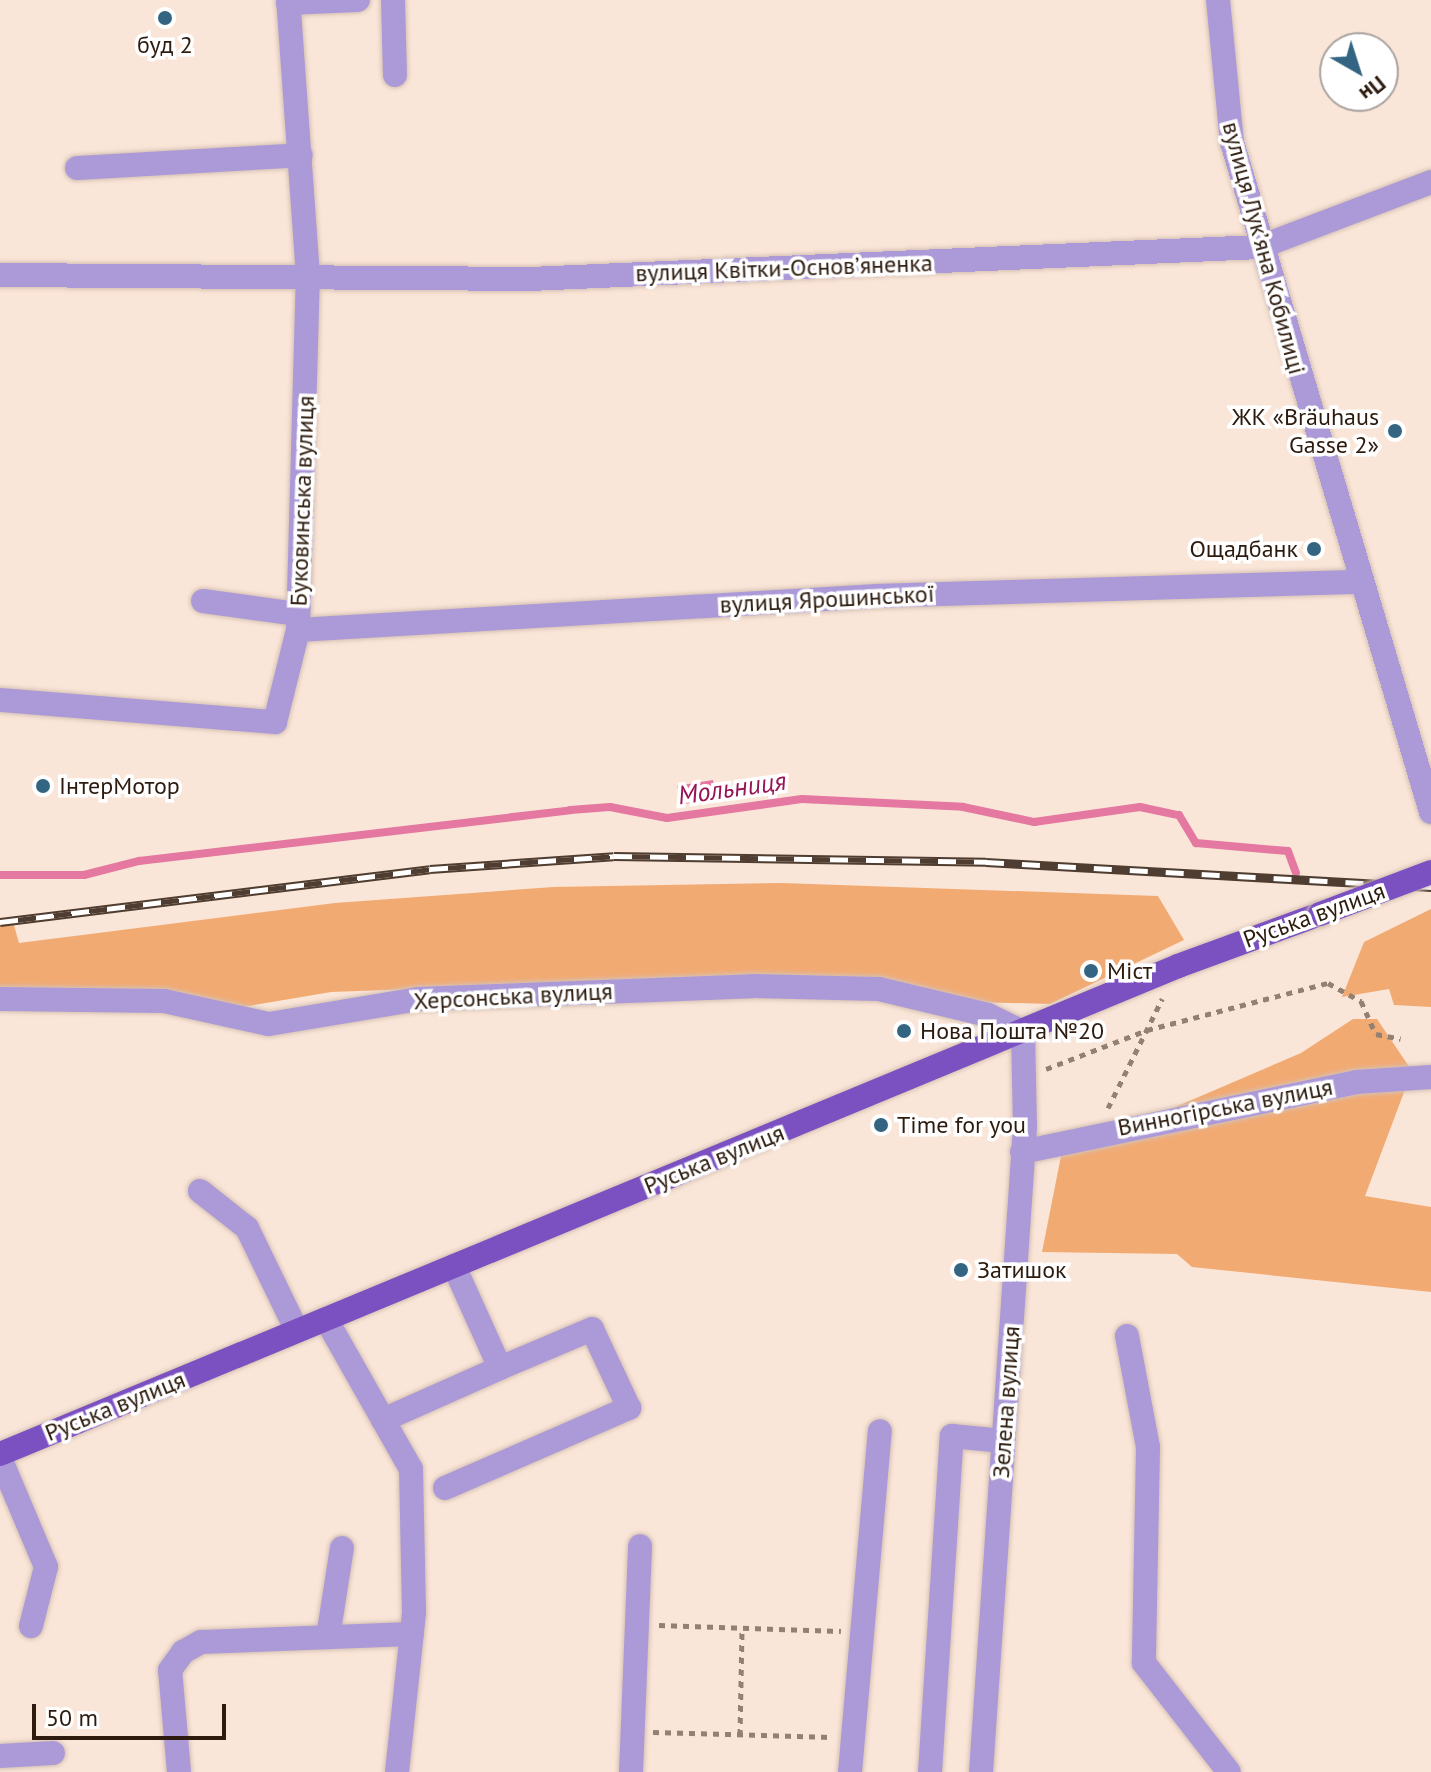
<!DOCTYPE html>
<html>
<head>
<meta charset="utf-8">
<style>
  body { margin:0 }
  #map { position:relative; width:1431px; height:1772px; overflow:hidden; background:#fae6d8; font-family:"PT Sans",sans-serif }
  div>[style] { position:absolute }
  .green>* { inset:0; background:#f2aa73 }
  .water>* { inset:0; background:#e478a1; transform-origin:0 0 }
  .stream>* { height:8px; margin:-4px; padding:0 4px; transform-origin:4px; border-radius:4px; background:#e478a1 }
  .path>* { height:5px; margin-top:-2.5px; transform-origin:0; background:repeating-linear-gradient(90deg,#928072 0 6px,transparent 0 12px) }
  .roads { filter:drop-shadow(0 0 2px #d5c1b4) drop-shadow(0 0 2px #d5c1b4) }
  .minor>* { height:24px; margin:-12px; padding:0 12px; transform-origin:12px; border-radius:12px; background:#ac9ad8 }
  .major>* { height:24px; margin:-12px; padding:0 12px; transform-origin:12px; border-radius:12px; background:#7b51c2 }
  .rail>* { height:9px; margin-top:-4.5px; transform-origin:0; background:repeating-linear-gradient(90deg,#fff 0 18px,#4e3d30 0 36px); box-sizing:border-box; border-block:2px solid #4e3d30 }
  .bridges { filter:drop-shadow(0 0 2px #d5c1b4) drop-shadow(0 0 2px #d5c1b4) }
  .major-bridge>* { height:24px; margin:-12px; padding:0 12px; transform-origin:12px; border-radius:12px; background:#7b51c2 }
  .dots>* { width:22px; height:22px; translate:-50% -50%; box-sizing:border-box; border:4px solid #fff; border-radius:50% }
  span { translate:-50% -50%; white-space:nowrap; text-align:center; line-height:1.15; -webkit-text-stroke:7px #fff; paint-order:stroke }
  .poi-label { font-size:24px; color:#2c1b0e }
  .right { translate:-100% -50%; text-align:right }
  .left { translate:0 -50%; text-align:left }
  .street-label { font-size:24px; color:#2c1b0e }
  .water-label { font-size:26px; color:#961355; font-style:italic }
  .north { position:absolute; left:1319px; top:32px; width:80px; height:80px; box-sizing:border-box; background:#fff; border:2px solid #aba49f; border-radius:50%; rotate:141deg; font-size:22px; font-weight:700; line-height:32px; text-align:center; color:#2c1b0e }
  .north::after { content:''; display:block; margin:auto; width:28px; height:36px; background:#336583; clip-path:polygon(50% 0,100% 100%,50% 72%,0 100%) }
  .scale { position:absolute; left:32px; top:1704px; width:194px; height:36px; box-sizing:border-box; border:4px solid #2c1b0e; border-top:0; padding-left:10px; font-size:24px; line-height:28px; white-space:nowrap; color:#2c1b0e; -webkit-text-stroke:6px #fff; paint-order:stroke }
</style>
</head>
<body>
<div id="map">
  <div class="green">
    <i style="clip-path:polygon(782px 883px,1158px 896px,1184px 940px,1050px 1004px,446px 988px,331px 992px,242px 1007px,31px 987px,32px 995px,0 1000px,0 924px,13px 922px,19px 943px,335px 903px,553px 887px)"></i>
    <i style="clip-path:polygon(1431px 909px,1431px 1007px,1394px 1005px,1389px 989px,1342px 997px,1364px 942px)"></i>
    <i style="clip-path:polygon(1353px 1019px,1377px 1019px,1412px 1071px,1365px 1196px,1431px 1207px,1431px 1292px,1192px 1267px,1177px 1254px,1042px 1252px,1061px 1156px,1301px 1053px)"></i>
  </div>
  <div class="water">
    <i style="left:713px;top:780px;width:19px;height:36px;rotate:81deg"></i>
  </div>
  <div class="stream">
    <i style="left:0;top:875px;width:84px"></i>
    <i style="left:84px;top:875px;width:57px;rotate:-14.3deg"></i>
    <i style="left:139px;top:861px;width:434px;rotate:-6.7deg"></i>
    <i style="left:570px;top:810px;width:40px;rotate:-4.3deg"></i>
    <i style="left:610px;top:807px;width:58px;rotate:10.9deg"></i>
    <i style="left:667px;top:818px;width:136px;rotate:-8deg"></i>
    <i style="left:802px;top:799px;width:161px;rotate:2.8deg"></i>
    <i style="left:963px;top:807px;width:73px;rotate:11.9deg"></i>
    <i style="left:1034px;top:822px;width:107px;rotate:-8.1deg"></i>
    <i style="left:1140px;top:807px;width:40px;rotate:12deg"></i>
    <i style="left:1179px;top:815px;width:33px;rotate:59deg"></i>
    <i style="left:1196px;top:843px;width:92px;rotate:5deg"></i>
    <i style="left:1288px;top:851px;width:23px;rotate:70deg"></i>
  </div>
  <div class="path">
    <i style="left:1046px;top:1069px;width:108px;rotate:-21.1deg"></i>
    <i style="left:1147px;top:1030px;width:187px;rotate:-14.6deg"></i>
    <i style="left:1328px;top:983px;width:38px;rotate:29deg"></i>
    <i style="left:1361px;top:1001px;width:36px;rotate:66deg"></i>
    <i style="left:1376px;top:1034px;width:25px;rotate:11deg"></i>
    <i style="left:1108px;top:1108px;width:122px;rotate:-63.6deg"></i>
    <i style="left:659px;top:1625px;width:182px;rotate:1.9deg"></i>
    <i style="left:653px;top:1732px;width:178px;rotate:1.6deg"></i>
    <i style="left:740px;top:1735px;width:107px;rotate:-88.9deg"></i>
  </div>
  <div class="roads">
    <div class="minor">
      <i style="left:393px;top:0;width:75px;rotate:88.5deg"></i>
      <i style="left:1218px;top:0;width:143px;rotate:84.4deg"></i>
      <i style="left:1232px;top:142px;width:699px;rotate:73.46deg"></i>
      <i style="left:288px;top:3px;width:70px;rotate:-2.5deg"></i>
      <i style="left:77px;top:168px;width:224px;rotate:-3.3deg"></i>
      <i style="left:0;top:275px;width:530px;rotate:0.43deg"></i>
      <i style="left:530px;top:279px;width:731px;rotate:-2.51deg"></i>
      <i style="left:1260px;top:247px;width:183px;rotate:-20.8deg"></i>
      <i style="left:203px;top:601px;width:96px;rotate:7.8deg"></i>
      <i style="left:298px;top:630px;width:580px;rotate:-3.36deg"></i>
      <i style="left:877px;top:596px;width:480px;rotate:-1.7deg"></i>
      <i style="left:0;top:700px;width:276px;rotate:4.6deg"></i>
      <i style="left:275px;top:722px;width:95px;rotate:-76deg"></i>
      <i style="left:298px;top:630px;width:354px;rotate:-88.4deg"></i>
      <i style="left:308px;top:276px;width:277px;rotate:-94.1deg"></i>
      <i style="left:0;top:999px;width:164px;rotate:0.7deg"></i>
      <i style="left:164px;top:1001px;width:107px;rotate:12.4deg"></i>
      <i style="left:269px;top:1024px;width:151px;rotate:-9.5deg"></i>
      <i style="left:418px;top:999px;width:335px;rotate:-2.2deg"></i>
      <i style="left:753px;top:986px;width:126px;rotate:1.4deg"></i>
      <i style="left:879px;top:989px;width:112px;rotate:13.4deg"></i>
      <i style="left:988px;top:1015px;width:39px;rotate:26deg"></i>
      <i style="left:1023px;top:1032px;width:95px;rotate:88.8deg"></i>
      <i style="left:1025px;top:1127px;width:646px;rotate:93.9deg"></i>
      <i style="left:1022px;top:1152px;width:341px;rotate:-11.8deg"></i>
      <i style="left:1356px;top:1082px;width:75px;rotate:-3.8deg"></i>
      <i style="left:200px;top:1191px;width:60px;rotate:38.2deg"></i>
      <i style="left:247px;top:1228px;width:114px;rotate:64.1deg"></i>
      <i style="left:326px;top:1319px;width:172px;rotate:60.5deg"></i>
      <i style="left:411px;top:1469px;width:144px;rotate:88.8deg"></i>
      <i style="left:414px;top:1613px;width:160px;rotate:96.1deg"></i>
      <i style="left:1127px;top:1336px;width:113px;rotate:79.3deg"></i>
      <i style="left:1148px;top:1447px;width:216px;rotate:91.1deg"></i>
      <i style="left:1144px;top:1663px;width:138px;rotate:52.1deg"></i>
      <i style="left:383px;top:1420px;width:128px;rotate:-24deg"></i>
      <i style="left:0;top:1458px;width:118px;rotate:67.1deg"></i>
      <i style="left:46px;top:1567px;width:61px;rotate:104.3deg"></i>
      <i style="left:445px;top:1488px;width:201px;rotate:-23.5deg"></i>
      <i style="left:629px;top:1408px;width:87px;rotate:-115.1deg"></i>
      <i style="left:592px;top:1329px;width:100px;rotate:157deg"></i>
      <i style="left:500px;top:1368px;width:112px;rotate:-114.3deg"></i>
      <i style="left:328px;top:1637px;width:90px;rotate:-81.1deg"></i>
      <i style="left:0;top:1756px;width:53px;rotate:-3.2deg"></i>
      <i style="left:179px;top:1772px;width:102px;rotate:-95deg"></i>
      <i style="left:170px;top:1670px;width:22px;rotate:-54deg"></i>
      <i style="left:183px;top:1652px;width:21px;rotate:-29deg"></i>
      <i style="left:201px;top:1642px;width:211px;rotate:-2.2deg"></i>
      <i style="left:631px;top:1772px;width:226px;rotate:-87.7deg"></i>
      <i style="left:850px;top:1772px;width:342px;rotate:-85deg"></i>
      <i style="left:930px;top:1772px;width:337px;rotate:-86.3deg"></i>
      <i style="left:952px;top:1436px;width:51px;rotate:5.6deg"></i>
    </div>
    <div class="major">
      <i style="left:0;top:1454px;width:1275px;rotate:-22.5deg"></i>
      <i style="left:1178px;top:966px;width:151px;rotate:-20.1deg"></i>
    </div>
  </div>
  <div class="rail">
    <i style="left:0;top:922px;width:433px;rotate:-7deg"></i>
    <i style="left:430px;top:869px;width:184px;rotate:-4deg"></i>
    <i style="left:614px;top:856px;width:372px;rotate:0.9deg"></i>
    <i style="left:986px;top:862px;width:446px;rotate:3.2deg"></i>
  </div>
  <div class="bridges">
    <div class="major-bridge">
      <i style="left:1320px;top:914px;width:119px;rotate:-20.7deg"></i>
    </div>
  </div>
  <div class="dots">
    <i style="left:165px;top:18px;background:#336583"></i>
    <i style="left:1395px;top:431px;background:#336583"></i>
    <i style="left:1314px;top:549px;background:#336583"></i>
    <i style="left:43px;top:786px;background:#336583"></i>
    <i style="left:1091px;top:971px;background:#336583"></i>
    <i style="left:904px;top:1031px;background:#336583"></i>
    <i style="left:881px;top:1125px;background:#336583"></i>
    <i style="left:961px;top:1270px;background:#336583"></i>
  </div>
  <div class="poi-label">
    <span style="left:165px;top:45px">буд 2</span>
    <span class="right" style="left:1379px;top:431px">ЖК «Bräuhaus<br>Gasse 2»</span>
    <span class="right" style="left:1298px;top:549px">Ощадбанк</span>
    <span class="left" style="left:59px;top:786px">ІнтерМотор</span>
    <span class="left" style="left:1107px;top:971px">Міст</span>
    <span class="left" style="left:920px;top:1031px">Нова Пошта №20</span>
    <span class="left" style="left:897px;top:1125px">Time for you</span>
    <span class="left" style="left:977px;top:1270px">Затишок</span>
  </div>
  <div class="street-label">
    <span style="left:1264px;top:248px;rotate:75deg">вулиця Лукʼяна Кобилиці</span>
    <span style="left:784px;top:268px;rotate:-2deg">вулиця Квітки-Основʼяненка</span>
    <span style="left:302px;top:501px;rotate:-88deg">Буковинська вулиця</span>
    <span style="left:827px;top:599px;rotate:-3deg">вулиця Ярошинської</span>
    <span style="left:1314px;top:915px;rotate:-20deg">Руська вулиця</span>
    <span style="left:513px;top:996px;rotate:-3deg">Херсонська вулиця</span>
    <span style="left:1225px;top:1107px;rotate:-11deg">Винногірська вулиця</span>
    <span style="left:714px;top:1159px;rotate:-22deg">Руська вулиця</span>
    <span style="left:1006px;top:1402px;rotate:-86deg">Зелена вулиця</span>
    <span style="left:115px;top:1406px;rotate:-22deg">Руська вулиця</span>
  </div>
  <div class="water-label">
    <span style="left:732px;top:788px;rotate:-8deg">Мольниця</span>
  </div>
  <div class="north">Пн</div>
  <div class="scale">50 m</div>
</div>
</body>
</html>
